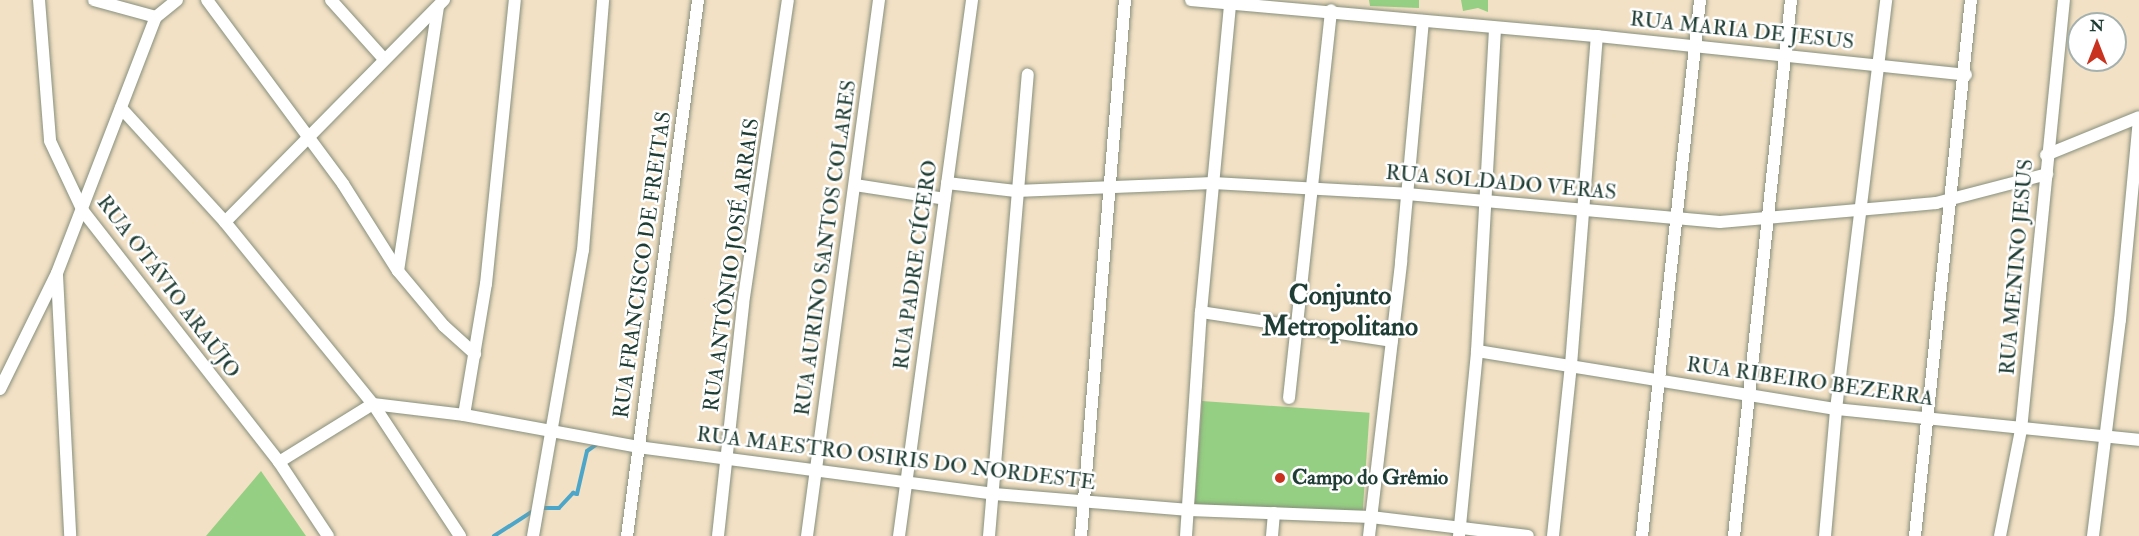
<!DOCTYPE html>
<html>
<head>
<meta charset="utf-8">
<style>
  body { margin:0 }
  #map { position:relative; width:2139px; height:536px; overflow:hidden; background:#f2e1c5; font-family:"IM FELL Double Pica",serif }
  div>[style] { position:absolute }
  .green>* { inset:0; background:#95cf83; transform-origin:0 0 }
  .stream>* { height:4px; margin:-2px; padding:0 2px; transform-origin:2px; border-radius:2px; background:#4ba6c9 }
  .roads { filter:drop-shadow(0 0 2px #888f7c) drop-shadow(0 0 2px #888f7c) }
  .minor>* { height:12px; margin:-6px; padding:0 6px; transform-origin:6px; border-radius:6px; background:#fff }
  .dots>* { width:16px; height:16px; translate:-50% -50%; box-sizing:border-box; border:3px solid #fff; border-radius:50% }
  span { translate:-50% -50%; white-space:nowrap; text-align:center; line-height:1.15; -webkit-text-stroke:5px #fff; paint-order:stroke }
  .street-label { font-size:21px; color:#1f3d34 }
  .poi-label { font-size:21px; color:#1f3d34; font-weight:700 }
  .left { translate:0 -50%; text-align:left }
  .district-label { font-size:27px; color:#1f3d34; font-weight:700 }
  .north { position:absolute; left:2067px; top:12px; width:60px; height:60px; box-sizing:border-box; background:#fff; border:2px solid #a5b1ae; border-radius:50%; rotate:0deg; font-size:16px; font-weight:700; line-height:24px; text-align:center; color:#1f3d34 }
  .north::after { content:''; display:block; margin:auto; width:21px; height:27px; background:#c8321e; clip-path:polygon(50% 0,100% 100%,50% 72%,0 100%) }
</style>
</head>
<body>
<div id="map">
  <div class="green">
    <i style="clip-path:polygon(1369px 0,1419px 0,1419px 8px,1370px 6px)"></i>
    <i style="clip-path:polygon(1461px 0,1488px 0,1488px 12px,1478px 8px,1463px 11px)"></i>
    <i style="left:1202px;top:401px;width:168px;height:104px;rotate:4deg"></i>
    <i style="clip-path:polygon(261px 471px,306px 536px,206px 536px)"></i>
  </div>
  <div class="stream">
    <i style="left:540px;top:508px;width:19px"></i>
    <i style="left:559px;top:508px;width:21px;rotate:-47deg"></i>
    <i style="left:573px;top:493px;width:4px;rotate:14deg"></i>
    <i style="left:577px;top:494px;width:44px;rotate:-76.9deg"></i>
    <i style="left:587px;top:451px;width:12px;rotate:-35deg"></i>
    <i style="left:494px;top:536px;width:46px;rotate:-32.7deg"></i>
  </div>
  <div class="roads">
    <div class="minor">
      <i style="left:39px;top:0;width:141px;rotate:85.5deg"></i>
      <i style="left:50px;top:141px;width:77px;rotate:64.8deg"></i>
      <i style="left:83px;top:211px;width:318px;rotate:52deg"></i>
      <i style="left:279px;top:462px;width:89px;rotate:56.5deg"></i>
      <i style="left:94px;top:0;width:64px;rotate:15.3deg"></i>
      <i style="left:207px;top:0;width:229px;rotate:53.5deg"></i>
      <i style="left:343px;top:184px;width:103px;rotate:57.7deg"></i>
      <i style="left:398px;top:271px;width:72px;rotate:50.1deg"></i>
      <i style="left:444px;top:326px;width:42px;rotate:42.1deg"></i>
      <i style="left:331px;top:0;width:78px;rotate:48.1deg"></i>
      <i style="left:1191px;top:0;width:408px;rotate:5.1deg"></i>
      <i style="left:1597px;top:36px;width:371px;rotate:6deg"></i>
      <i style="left:121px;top:108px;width:154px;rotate:47.6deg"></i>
      <i style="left:225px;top:222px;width:235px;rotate:50.9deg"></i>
      <i style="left:373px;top:404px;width:158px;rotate:56.6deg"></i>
      <i style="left:2046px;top:155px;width:100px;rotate:-22.2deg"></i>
      <i style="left:947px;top:183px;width:69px;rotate:6.6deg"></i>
      <i style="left:1016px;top:191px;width:197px;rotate:-2.3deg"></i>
      <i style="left:1213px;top:183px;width:194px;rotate:3.2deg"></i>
      <i style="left:1407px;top:194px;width:314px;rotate:5.1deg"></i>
      <i style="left:1720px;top:222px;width:217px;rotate:-5deg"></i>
      <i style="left:1936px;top:203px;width:115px;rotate:-14.6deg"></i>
      <i style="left:855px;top:185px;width:91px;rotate:8.8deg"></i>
      <i style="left:225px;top:222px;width:312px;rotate:-45.4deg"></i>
      <i style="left:398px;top:271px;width:266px;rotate:-81.4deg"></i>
      <i style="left:57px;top:275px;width:261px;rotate:87.1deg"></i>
      <i style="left:1201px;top:312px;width:193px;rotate:8.6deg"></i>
      <i style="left:1477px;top:351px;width:364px;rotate:9.2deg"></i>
      <i style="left:1836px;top:409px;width:305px;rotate:5.8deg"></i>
      <i style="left:0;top:389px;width:129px;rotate:-63.8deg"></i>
      <i style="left:57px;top:273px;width:274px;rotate:-68.9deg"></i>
      <i style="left:156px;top:17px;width:27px;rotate:-39deg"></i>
      <i style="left:1289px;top:398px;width:390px;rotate:-83.8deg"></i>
      <i style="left:464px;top:415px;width:133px;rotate:-80.5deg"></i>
      <i style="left:486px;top:284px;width:285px;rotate:-84.2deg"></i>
      <i style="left:279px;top:462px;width:110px;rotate:-31.7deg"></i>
      <i style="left:373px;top:404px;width:92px;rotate:6.9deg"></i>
      <i style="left:464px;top:415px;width:177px;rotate:10.4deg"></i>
      <i style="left:638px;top:447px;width:359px;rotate:7.5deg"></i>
      <i style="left:994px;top:494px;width:196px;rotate:4.7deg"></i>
      <i style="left:1189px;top:510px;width:182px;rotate:2.2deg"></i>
      <i style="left:1371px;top:517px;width:158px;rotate:6.9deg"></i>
      <i style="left:533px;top:536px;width:290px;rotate:-80.1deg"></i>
      <i style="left:583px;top:250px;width:251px;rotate:-85.4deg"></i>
      <i style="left:627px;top:536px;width:541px;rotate:-82.45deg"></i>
      <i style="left:718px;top:536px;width:233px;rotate:-83.8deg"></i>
      <i style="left:743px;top:304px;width:307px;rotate:-81.6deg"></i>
      <i style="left:807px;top:536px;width:541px;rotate:-82.35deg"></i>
      <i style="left:899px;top:536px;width:541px;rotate:-82.24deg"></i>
      <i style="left:989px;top:536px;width:463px;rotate:-85.2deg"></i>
      <i style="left:1081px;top:536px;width:538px;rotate:-85.31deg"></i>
      <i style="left:1186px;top:536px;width:225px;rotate:-86.2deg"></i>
      <i style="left:1201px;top:312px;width:310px;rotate:-84.6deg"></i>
      <i style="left:1272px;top:536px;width:23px;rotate:-85deg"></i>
      <i style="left:1369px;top:536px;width:276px;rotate:-83.3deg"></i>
      <i style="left:1401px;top:262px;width:242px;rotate:-84.8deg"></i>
      <i style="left:1459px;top:536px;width:186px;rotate:-84.4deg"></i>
      <i style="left:1477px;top:351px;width:323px;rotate:-86.8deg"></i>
      <i style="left:1553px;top:536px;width:172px;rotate:-84deg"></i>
      <i style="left:1571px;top:365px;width:330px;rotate:-85.5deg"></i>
      <i style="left:1642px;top:536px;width:539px;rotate:-83.82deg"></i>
      <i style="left:1734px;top:536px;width:539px;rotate:-83.93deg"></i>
      <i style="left:1825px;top:536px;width:127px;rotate:-85deg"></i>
      <i style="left:1836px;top:409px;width:412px;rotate:-83deg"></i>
      <i style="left:1915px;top:536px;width:539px;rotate:-84.04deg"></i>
      <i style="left:2000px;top:536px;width:108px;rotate:-78.8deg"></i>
      <i style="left:2021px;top:430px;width:432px;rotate:-84.3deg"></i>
      <i style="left:2093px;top:536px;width:218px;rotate:-82.9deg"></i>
      <i style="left:2120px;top:320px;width:203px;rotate:-84.6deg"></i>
    </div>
  </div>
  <div class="dots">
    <i style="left:1280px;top:478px;background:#c8321e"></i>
  </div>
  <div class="street-label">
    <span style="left:1742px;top:31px;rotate:6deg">RUA MARIA DE JESUS</span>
    <span style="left:1501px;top:183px;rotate:5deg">RUA SOLDADO VERAS</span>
    <span style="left:826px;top:248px;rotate:-82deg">RUA AURINO SANTOS COLARES</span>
    <span style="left:643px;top:265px;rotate:-82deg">RUA FRANCISCO DE FREITAS</span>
    <span style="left:732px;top:265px;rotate:-82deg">RUA ANTÔNIO JOSÉ ARRAIS</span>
    <span style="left:916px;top:265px;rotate:-82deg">RUA PADRE CÍCERO</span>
    <span style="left:2017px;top:267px;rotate:-85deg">RUA MENINO JESUS</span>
    <span style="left:168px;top:287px;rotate:53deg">RUA OTÁVIO ARAÚJO</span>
    <span style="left:1810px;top:382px;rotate:8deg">RUA RIBEIRO BEZERRA</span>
    <span style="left:896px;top:459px;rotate:7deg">RUA MAESTRO OSIRIS DO NORDESTE</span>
  </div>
  <div class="poi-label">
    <span class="left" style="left:1292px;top:478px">Campo do Grêmio</span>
  </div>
  <div class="district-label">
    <span style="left:1340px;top:311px">Conjunto<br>Metropolitano</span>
  </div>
  <div class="north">N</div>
</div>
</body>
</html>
